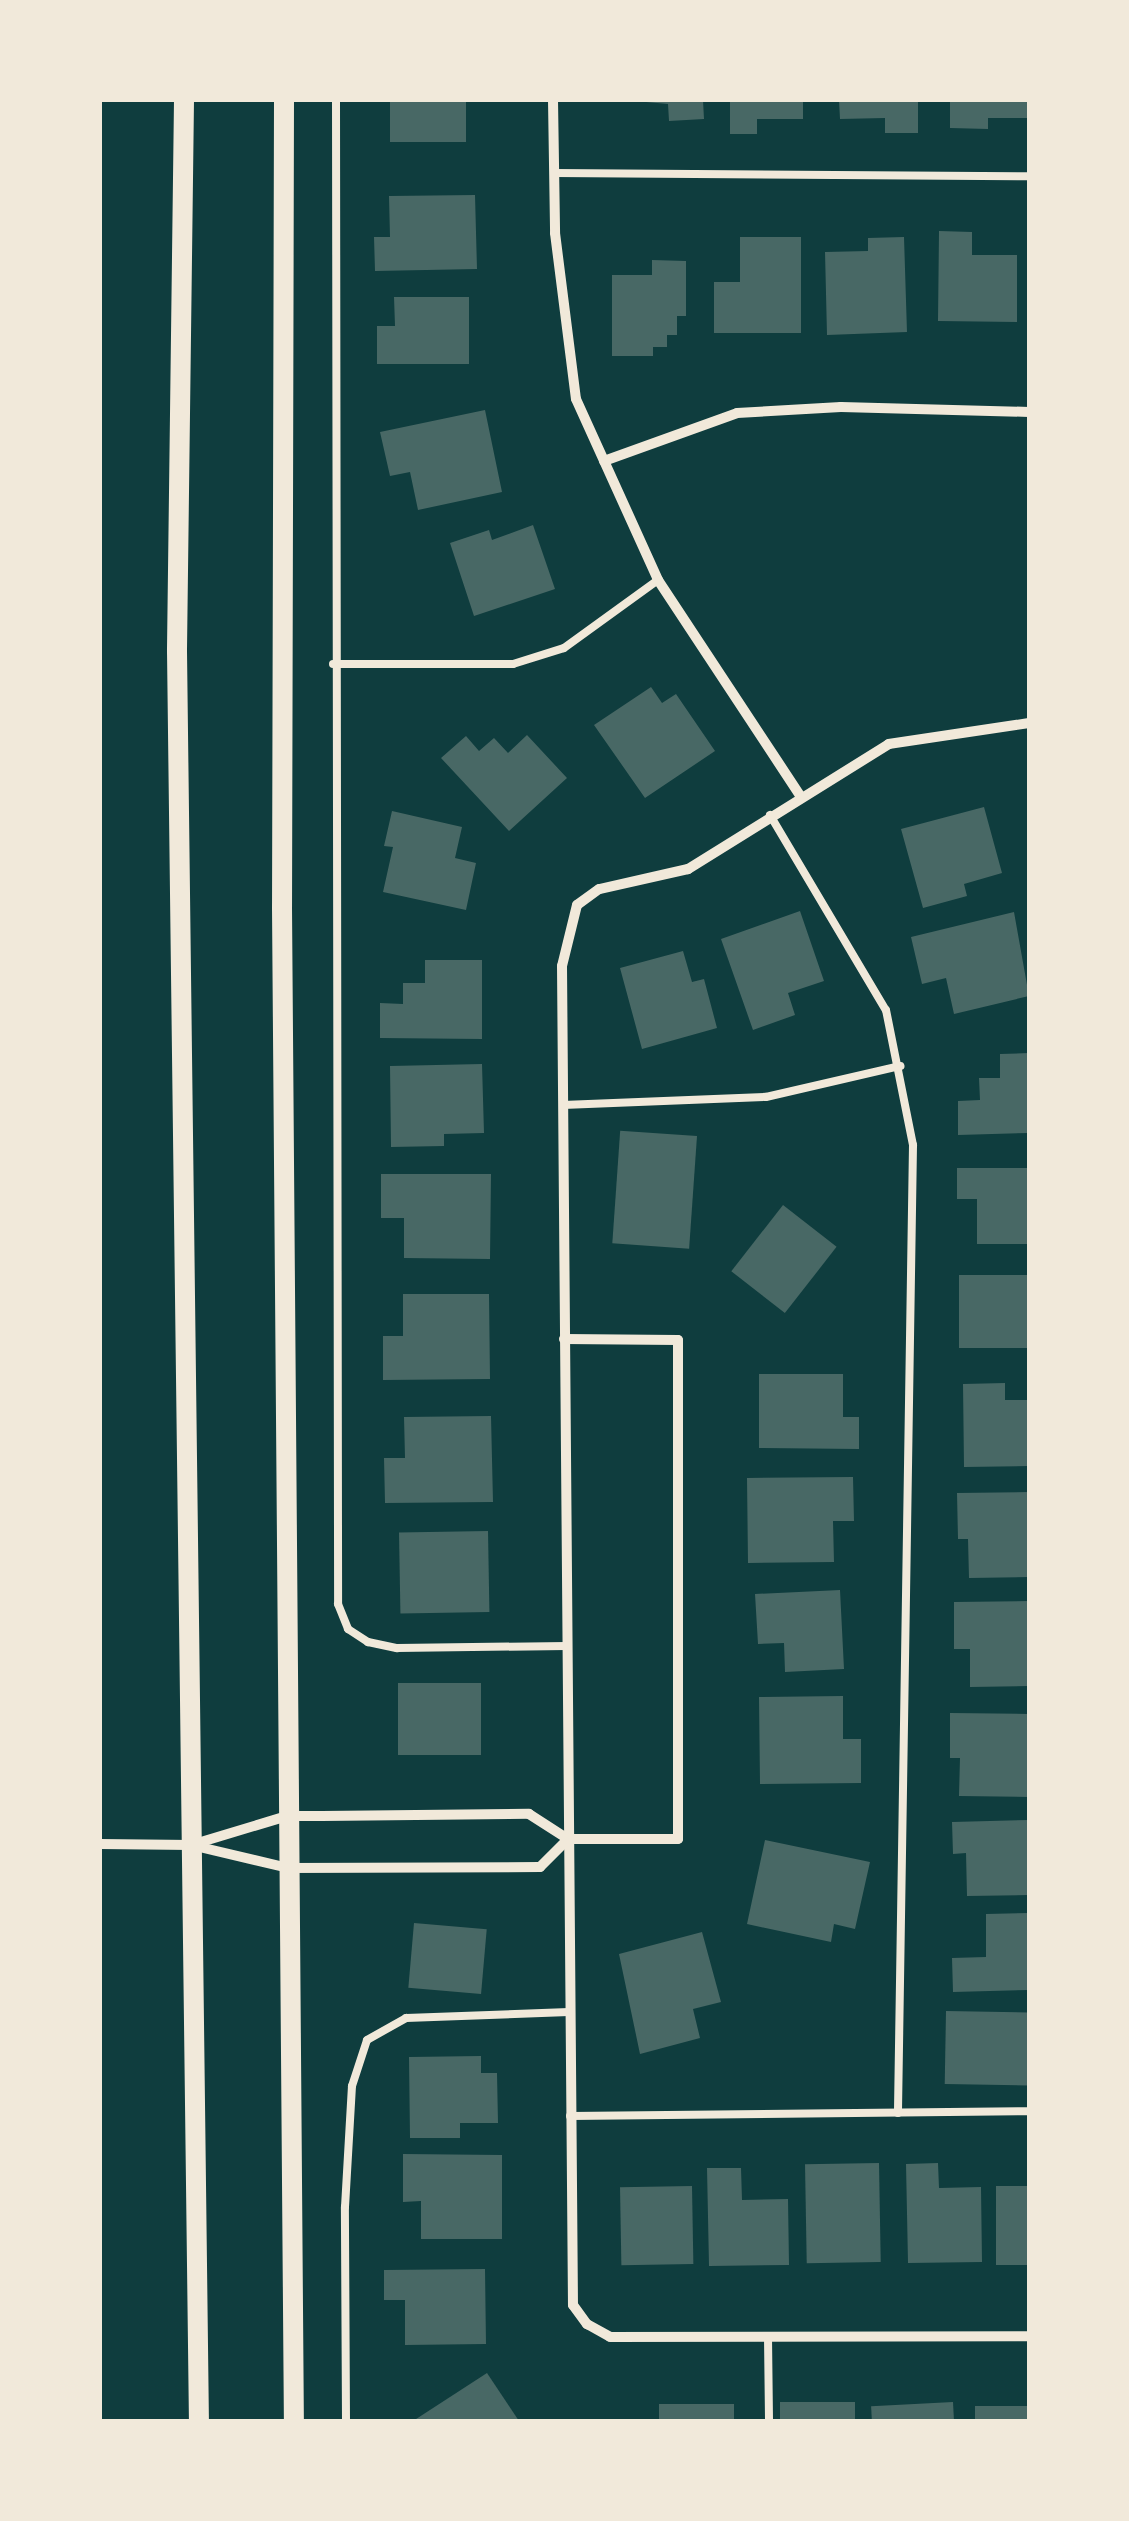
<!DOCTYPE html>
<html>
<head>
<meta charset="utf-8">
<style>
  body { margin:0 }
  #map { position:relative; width:1129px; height:2521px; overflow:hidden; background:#0f3d3e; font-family:"Varela Round",sans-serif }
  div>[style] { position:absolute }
  .building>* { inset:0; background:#486865; transform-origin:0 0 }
  .service>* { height:8px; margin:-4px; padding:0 4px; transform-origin:4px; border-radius:4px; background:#f1e9da }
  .minor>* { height:10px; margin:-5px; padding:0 5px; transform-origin:5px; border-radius:5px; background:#f1e9da }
  .secondary>* { height:20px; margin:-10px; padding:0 10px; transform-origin:10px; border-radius:10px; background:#f1e9da }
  span { translate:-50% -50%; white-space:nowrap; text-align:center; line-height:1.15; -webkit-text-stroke:8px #f1e9da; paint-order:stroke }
  .frame { position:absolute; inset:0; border:102px solid #f1e9da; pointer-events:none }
</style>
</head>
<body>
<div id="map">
  <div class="building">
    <i style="left:390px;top:100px;width:76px;height:42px"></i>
    <i style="clip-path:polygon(624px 100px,703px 100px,704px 119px,669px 121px,668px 104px)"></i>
    <i style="clip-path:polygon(730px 100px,803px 100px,803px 119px,757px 119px,757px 134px,730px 134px)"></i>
    <i style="clip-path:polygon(839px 100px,918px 100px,918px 133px,885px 133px,885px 118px,840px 119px)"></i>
    <i style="clip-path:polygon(950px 100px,1027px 100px,1027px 118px,988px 118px,988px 129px,950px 128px)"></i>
    <i style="clip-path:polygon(475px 195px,477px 269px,375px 271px,374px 237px,390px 237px,389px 196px)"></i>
    <i style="clip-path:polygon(939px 231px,972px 232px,972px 255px,1017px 255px,1017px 322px,938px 321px)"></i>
    <i style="clip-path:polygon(740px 237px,801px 237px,801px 333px,714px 333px,714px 282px,740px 282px)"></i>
    <i style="clip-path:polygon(904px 237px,907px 332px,827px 335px,825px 252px,868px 251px,868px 238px)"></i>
    <i style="clip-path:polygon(652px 260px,686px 261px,686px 316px,677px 316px,677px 335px,667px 335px,667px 347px,653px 347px,653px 356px,612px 356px,612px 275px,652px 275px)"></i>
    <i style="clip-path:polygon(394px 297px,469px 297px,469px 364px,377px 364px,377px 326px,395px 326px)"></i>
    <i style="clip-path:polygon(485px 410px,502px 492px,418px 510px,410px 472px,390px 476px,380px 432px)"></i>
    <i style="clip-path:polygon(533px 525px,555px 589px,474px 616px,450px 543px,489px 530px,492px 540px)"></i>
    <i style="clip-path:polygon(651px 687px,662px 703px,676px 694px,715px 751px,645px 798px,594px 725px)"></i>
    <i style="clip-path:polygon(527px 735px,567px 778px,509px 831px,441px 758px,466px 736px,479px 751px,494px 738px,508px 753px)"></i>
    <i style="clip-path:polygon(984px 807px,1002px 873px,964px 884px,967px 896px,923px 908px,901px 829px)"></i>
    <i style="clip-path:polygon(392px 811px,462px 827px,455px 858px,476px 863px,466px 910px,383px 892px,393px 847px,384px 846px)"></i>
    <i style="clip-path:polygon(800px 911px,824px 981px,788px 993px,795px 1015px,753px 1030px,721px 939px)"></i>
    <i style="clip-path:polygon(1014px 912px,1029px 996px,954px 1014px,946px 978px,922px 984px,911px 937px)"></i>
    <i style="clip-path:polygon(683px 951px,692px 982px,704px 979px,717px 1028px,642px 1049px,620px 968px)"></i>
    <i style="clip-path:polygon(425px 960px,482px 960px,482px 1039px,380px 1038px,380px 1003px,403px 1004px,403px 983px,425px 983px)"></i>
    <i style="clip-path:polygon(1029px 1053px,1029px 1133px,958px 1135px,958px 1101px,980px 1100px,979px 1078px,1000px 1078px,1000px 1054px)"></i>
    <i style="clip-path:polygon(482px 1064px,484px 1133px,444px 1134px,444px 1146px,391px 1147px,390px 1066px)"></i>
    <i style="left:697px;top:1136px;width:113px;height:77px;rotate:94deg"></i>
    <i style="clip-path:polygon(957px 1168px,1029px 1168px,1029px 1244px,977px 1244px,977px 1199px,957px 1199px)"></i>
    <i style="clip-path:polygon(381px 1174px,491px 1174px,490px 1259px,404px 1258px,404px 1218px,381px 1218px)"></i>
    <i style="left:783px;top:1205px;width:68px;height:84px;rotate:38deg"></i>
    <i style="left:959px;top:1275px;width:70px;height:73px"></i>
    <i style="clip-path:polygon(403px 1294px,489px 1294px,490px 1379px,383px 1380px,383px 1336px,403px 1336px)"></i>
    <i style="clip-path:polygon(759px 1374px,843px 1374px,843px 1417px,859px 1417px,859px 1449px,759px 1448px)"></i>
    <i style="clip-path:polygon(1005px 1383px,1005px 1400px,1029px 1400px,1029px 1466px,964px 1467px,963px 1384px)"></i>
    <i style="clip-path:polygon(491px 1416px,493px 1502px,385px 1503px,384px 1458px,405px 1458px,404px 1417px)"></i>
    <i style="clip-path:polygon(853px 1477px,854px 1521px,833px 1521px,834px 1562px,748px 1563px,747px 1478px)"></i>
    <i style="clip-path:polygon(1029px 1492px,1029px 1577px,969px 1578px,968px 1539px,958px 1539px,957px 1493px)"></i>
    <i style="left:488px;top:1531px;width:81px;height:89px;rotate:89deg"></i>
    <i style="clip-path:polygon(840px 1590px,844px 1669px,785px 1672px,784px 1643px,758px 1644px,755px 1594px)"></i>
    <i style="clip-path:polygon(1029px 1601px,1029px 1686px,970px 1687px,970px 1649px,954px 1649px,954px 1602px)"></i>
    <i style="left:398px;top:1683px;width:83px;height:72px"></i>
    <i style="clip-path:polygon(843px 1696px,843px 1739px,861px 1739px,861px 1783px,760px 1784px,759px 1697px)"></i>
    <i style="clip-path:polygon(950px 1713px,1029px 1714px,1029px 1797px,959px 1796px,960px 1758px,950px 1758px)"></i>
    <i style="clip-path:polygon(1029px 1820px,1029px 1895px,967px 1896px,966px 1853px,953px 1854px,952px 1822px)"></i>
    <i style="clip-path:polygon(765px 1840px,870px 1862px,855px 1929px,834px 1924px,831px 1942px,747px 1924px)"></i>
    <i style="clip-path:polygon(1029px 1913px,1029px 1990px,953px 1992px,952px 1958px,986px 1957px,986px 1914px)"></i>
    <i style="left:414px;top:1923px;width:73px;height:65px;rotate:5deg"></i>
    <i style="clip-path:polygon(702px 1932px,721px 2002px,693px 2009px,700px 2038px,640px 2054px,619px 1954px)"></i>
    <i style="left:946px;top:2011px;width:83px;height:73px;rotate:1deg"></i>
    <i style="clip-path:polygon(481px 2056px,481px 2073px,497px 2073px,498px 2123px,460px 2123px,460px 2138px,410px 2138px,409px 2057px)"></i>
    <i style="clip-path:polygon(403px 2154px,502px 2155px,502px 2239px,421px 2239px,421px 2201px,403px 2202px)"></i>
    <i style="left:879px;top:2163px;width:99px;height:74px;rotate:89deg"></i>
    <i style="clip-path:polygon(938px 2163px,939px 2188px,981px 2187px,982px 2262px,908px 2263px,906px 2164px)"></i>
    <i style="clip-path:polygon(707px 2168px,741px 2168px,742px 2200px,788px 2199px,789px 2265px,709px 2266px)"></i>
    <i style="left:692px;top:2186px;width:78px;height:72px;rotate:89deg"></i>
    <i style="left:1029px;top:2186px;width:79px;height:33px;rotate:90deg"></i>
    <i style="clip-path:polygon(485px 2269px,486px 2344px,405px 2345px,405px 2300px,384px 2300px,384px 2270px)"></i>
    <i style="clip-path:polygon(487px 2373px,519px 2421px,413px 2421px)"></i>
    <i style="left:780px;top:2402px;width:75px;height:19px"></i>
    <i style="left:953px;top:2402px;width:19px;height:82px;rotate:87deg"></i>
    <i style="left:659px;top:2404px;width:75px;height:17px"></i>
    <i style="left:1029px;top:2406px;width:15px;height:54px;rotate:90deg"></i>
  </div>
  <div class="service">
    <i style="left:336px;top:100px;width:1504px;rotate:89.92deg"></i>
    <i style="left:338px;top:1604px;width:27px;rotate:68deg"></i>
    <i style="left:348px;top:1629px;width:24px;rotate:33deg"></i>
    <i style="left:368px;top:1642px;width:30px;rotate:12deg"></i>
    <i style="left:397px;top:1648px;width:170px;rotate:-0.7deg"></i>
    <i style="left:554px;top:173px;width:475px;rotate:0.4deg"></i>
    <i style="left:333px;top:664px;width:180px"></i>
    <i style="left:513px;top:664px;width:53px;rotate:-17.4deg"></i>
    <i style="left:564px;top:648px;width:116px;rotate:-35.9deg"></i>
    <i style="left:770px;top:815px;width:227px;rotate:59.3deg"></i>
    <i style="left:886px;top:1010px;width:138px;rotate:78.7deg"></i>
    <i style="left:913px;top:1145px;width:968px;rotate:90.89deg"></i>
    <i style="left:563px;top:1105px;width:203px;rotate:-2.3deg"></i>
    <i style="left:766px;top:1097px;width:138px;rotate:-13deg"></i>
    <i style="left:570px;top:2116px;width:459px;rotate:-0.6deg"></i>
    <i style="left:768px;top:2337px;width:84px;rotate:89.3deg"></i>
    <i style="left:346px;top:2421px;width:214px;rotate:-90.3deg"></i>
    <i style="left:345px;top:2207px;width:121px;rotate:-86.7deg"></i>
    <i style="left:352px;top:2086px;width:48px;rotate:-71.9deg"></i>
    <i style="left:367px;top:2040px;width:45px;rotate:-29.4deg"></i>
    <i style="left:406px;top:2018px;width:163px;rotate:-2.1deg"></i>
  </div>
  <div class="minor">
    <i style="left:553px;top:100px;width:133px;rotate:89.1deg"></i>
    <i style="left:555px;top:233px;width:167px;rotate:82.8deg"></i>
    <i style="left:576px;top:399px;width:199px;rotate:65.6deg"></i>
    <i style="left:658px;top:580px;width:258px;rotate:56.6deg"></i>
    <i style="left:604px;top:461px;width:141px;rotate:-19.8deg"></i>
    <i style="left:737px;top:413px;width:104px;rotate:-3.3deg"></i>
    <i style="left:841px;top:407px;width:188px;rotate:1.5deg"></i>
    <i style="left:1029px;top:723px;width:142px;rotate:171.5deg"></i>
    <i style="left:889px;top:744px;width:237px;rotate:148.1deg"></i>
    <i style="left:688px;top:869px;width:91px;rotate:167.3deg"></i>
    <i style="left:599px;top:889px;width:27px;rotate:144deg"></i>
    <i style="left:577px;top:905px;width:63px;rotate:103.8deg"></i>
    <i style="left:562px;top:966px;width:1339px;rotate:89.53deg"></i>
    <i style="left:573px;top:2305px;width:24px;rotate:54deg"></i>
    <i style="left:587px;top:2324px;width:26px;rotate:29deg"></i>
    <i style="left:610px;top:2337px;width:419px;rotate:-0.1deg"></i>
    <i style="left:564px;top:1339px;width:114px;rotate:0.5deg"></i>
    <i style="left:678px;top:1340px;width:499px;rotate:90deg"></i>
    <i style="left:678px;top:1839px;width:110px;rotate:180deg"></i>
    <i style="left:100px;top:1844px;width:91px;rotate:0.6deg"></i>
    <i style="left:191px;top:1845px;width:100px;rotate:13.3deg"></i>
    <i style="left:288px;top:1868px;width:252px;rotate:-0.2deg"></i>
    <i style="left:540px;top:1867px;width:40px;rotate:-45deg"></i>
    <i style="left:191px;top:1845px;width:100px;rotate:-16.8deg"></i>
    <i style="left:287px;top:1816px;width:35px"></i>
    <i style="left:322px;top:1816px;width:207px;rotate:-0.6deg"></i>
    <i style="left:529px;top:1814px;width:46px;rotate:32.7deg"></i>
  </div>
  <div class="secondary">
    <i style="left:184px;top:100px;width:551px;rotate:90.73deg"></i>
    <i style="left:177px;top:651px;width:1770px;rotate:89.29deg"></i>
    <i style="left:284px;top:100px;width:807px;rotate:90.14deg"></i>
    <i style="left:282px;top:907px;width:1514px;rotate:89.55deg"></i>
  </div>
  <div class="frame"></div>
</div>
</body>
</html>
